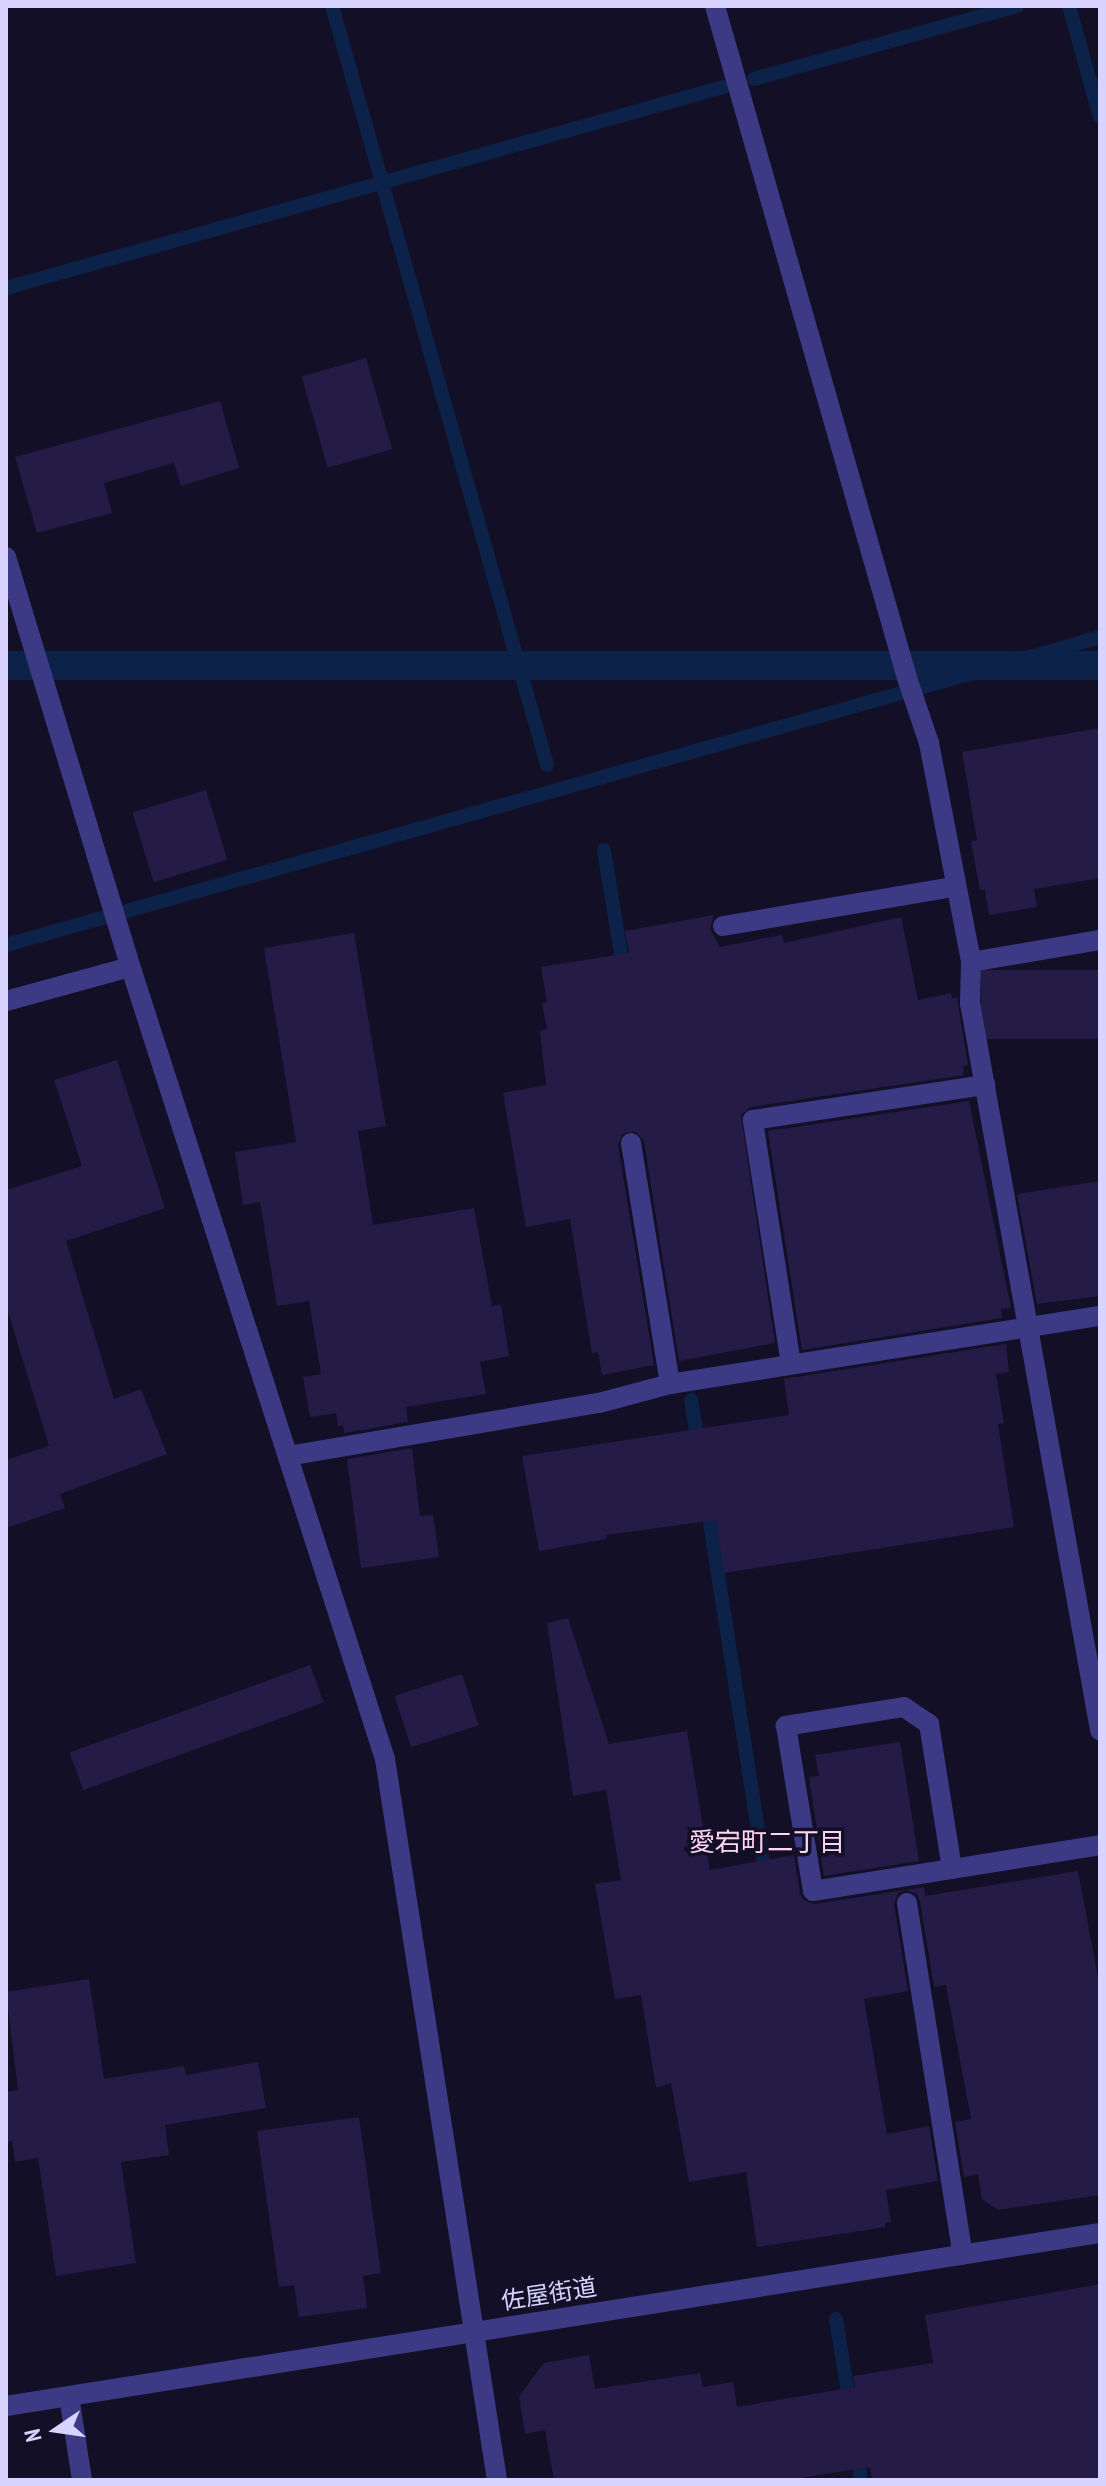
<!DOCTYPE html>
<html>
<head>
<meta charset="utf-8">
<style>
  body { margin:0 }
  #map { position:relative; width:1106px; height:2486px; overflow:hidden; background:#130f26; font-family:"PT Sans Narrow","Noto Sans JP",sans-serif }
  div>[style] { position:absolute }
  .water>* { inset:0; background:#0c2248; transform-origin:0 0 }
  .stream>* { height:14px; margin:-7px; padding:0 7px; transform-origin:7px; border-radius:7px; background:#0c2248 }
  .building>* { inset:0; background:#241b47; transform-origin:0 0 }
  .minor>* { height:20px; margin:-10px; padding:0 10px; transform-origin:10px; border-radius:10px; background:#3d3a85 }
  span { translate:-50% -50%; white-space:nowrap; text-align:center; line-height:1.15; -webkit-text-stroke:7px #130f26; paint-order:stroke }
  .street-label { font-size:24px; color:#d9d4ff }
  .neighbourhood-label { font-size:26px; color:#ffd6f0 }
  .frame { position:absolute; inset:0; border:8px solid #d9d4ff; pointer-events:none }
  .north { position:absolute; left:16px; top:2390px; width:80px; height:80px; -webkit-text-stroke:6px #130f26; paint-order:stroke; rotate:257deg; font-size:22px; font-weight:700; line-height:32px; text-align:center; color:#d9d4ff }
  .north::after { content:''; display:block; margin:auto; width:28px; height:36px; background:#d9d4ff; clip-path:polygon(50% 0,100% 100%,50% 72%,0 100%) }
</style>
</head>
<body>
<div id="map">
  <div class="water">
    <i style="left:1100px;top:651px;width:29px;height:1136px;rotate:90deg"></i>
  </div>
  <div class="stream">
    <i style="left:332px;top:6px;width:789px;rotate:74.18deg"></i>
    <i style="left:1069px;top:6px;width:115px;rotate:74.4deg"></i>
    <i style="left:754px;top:79px;width:273px;rotate:-15.5deg"></i>
    <i style="left:6px;top:288px;width:745px;rotate:-15.66deg"></i>
    <i style="left:604px;top:850px;width:124px;rotate:80.7deg"></i>
    <i style="left:6px;top:945px;width:1137px;rotate:-15.72deg"></i>
    <i style="left:691px;top:1400px;width:49px;rotate:80.5deg"></i>
    <i style="left:707px;top:1504px;width:380px;rotate:81.1deg"></i>
    <i style="left:836px;top:2319px;width:87px;rotate:80.8deg"></i>
    <i style="left:857px;top:2453px;width:27px;rotate:82deg"></i>
  </div>
  <div class="building">
    <i style="left:366px;top:358px;width:95px;height:67px;rotate:74deg"></i>
    <i style="clip-path:polygon(220px 401px,239px 468px,181px 486px,174px 463px,104px 483px,112px 513px,37px 533px,15px 457px)"></i>
    <i style="clip-path:polygon(1100px 728px,1100px 878px,1034px 889px,1037px 907px,989px 915px,985px 890px,980px 890px,971px 842px,977px 840px,962px 752px)"></i>
    <i style="left:206px;top:790px;width:73px;height:77px;rotate:73deg"></i>
    <i style="clip-path:polygon(714px 915px,710px 929px,720px 947px,782px 935px,784px 943px,901px 917px,918px 1000px,951px 993px,952px 998px,957px 997px,968px 1065px,963px 1066px,964px 1075px,751px 1107px,741px 1115px,775px 1343px,679px 1361px,644px 1141px,635px 1131px,622px 1134px,618px 1145px,654px 1365px,602px 1375px,598px 1352px,592px 1353px,570px 1219px,526px 1227px,503px 1093px,546px 1085px,540px 1031px,547px 1029px,542px 1003px,547px 1002px,541px 967px,629px 953px,625px 931px)"></i>
    <i style="clip-path:polygon(354px 933px,386px 1126px,358px 1131px,373px 1225px,474px 1208px,492px 1306px,501px 1305px,509px 1356px,480px 1362px,486px 1394px,406px 1407px,408px 1422px,344px 1433px,343px 1425px,338px 1426px,336px 1413px,310px 1417px,303px 1377px,321px 1374px,309px 1301px,277px 1306px,260px 1202px,243px 1205px,235px 1152px,296px 1142px,264px 948px)"></i>
    <i style="left:1100px;top:970px;width:69px;height:119px;rotate:90deg"></i>
    <i style="clip-path:polygon(117px 1060px,165px 1208px,66px 1241px,114px 1399px,141px 1389px,167px 1454px,60px 1494px,65px 1508px,6px 1528px,6px 1460px,49px 1446px,6px 1305px,6px 1190px,82px 1166px,54px 1080px)"></i>
    <i style="clip-path:polygon(969px 1101px,1011px 1308px,1001px 1309px,1002px 1318px,802px 1350px,768px 1131px)"></i>
    <i style="clip-path:polygon(1100px 1181px,1100px 1296px,1037px 1304px,1017px 1194px)"></i>
    <i style="clip-path:polygon(1006px 1344px,1009px 1372px,996px 1374px,1004px 1423px,998px 1424px,1014px 1527px,724px 1573px,716px 1520px,606px 1535px,607px 1539px,539px 1551px,522px 1456px,789px 1415px,784px 1379px)"></i>
    <i style="clip-path:polygon(412px 1448px,420px 1516px,433px 1515px,439px 1557px,361px 1568px,347px 1459px)"></i>
    <i style="clip-path:polygon(568px 1618px,609px 1744px,687px 1731px,710px 1870px,794px 1855px,800px 1894px,804px 1900px,814px 1904px,924px 1887px,925px 1896px,1078px 1871px,1100px 1988px,1100px 2195px,998px 2210px,982px 2199px,978px 2174px,964px 2177px,955px 2122px,971px 2119px,946px 1985px,934px 1987px,920px 1901px,917px 1894px,906px 1890px,898px 1893px,894px 1904px,908px 1991px,864px 1999px,887px 2134px,929px 2126px,938px 2181px,886px 2190px,891px 2222px,885px 2223px,885px 2227px,757px 2247px,746px 2172px,689px 2182px,671px 2083px,656px 2088px,641px 1995px,615px 1999px,595px 1884px,621px 1880px,606px 1790px,573px 1796px,547px 1623px)"></i>
    <i style="left:310px;top:1665px;width:40px;height:256px;rotate:70deg"></i>
    <i style="left:462px;top:1674px;width:54px;height:71px;rotate:72deg"></i>
    <i style="clip-path:polygon(900px 1742px,919px 1861px,824px 1876px,809px 1777px,819px 1776px,815px 1755px)"></i>
    <i style="clip-path:polygon(89px 1979px,104px 2079px,184px 2066px,186px 2075px,258px 2062px,266px 2108px,165px 2125px,169px 2155px,121px 2162px,136px 2263px,56px 2276px,38px 2158px,15px 2162px,12px 2141px,6px 2142px,6px 2092px,18px 2090px,6px 1992px)"></i>
    <i style="clip-path:polygon(359px 2117px,381px 2273px,363px 2276px,367px 2308px,299px 2317px,294px 2285px,279px 2287px,257px 2131px)"></i>
    <i style="clip-path:polygon(1100px 2284px,1100px 2480px,872px 2480px,870px 2467px,788px 2480px,554px 2480px,545px 2430px,525px 2434px,519px 2396px,544px 2363px,589px 2355px,595px 2389px,700px 2373px,703px 2387px,733px 2382px,737px 2407px,855px 2387px,853px 2376px,933px 2363px,925px 2315px)"></i>
  </div>
  <div class="minor">
    <i style="left:715px;top:6px;width:699px;rotate:74.05deg"></i>
    <i style="left:907px;top:678px;width:69px;rotate:71.3deg"></i>
    <i style="left:929px;top:743px;width:223px;rotate:79.1deg"></i>
    <i style="left:971px;top:962px;width:41px;rotate:91.4deg"></i>
    <i style="left:970px;top:1003px;width:739px;rotate:79.86deg"></i>
    <i style="left:6px;top:557px;width:420px;rotate:73.1deg"></i>
    <i style="left:128px;top:959px;width:840px;rotate:72.19deg"></i>
    <i style="left:385px;top:1759px;width:730px;rotate:81.17deg"></i>
    <i style="left:723px;top:926px;width:234px;rotate:-9.6deg"></i>
    <i style="left:971px;top:962px;width:131px;rotate:-9.7deg"></i>
    <i style="left:6px;top:1001px;width:129px;rotate:-15.3deg"></i>
    <i style="left:631px;top:1143px;width:244px;rotate:80.8deg"></i>
    <i style="left:791px;top:1364px;width:247px;rotate:-98.9deg"></i>
    <i style="left:753px;top:1120px;width:235px;rotate:-8.6deg"></i>
    <i style="left:288px;top:1456px;width:315px;rotate:-9.7deg"></i>
    <i style="left:599px;top:1403px;width:73px;rotate:-15deg"></i>
    <i style="left:670px;top:1384px;width:435px;rotate:-9deg"></i>
    <i style="left:952px;top:1869px;width:147px;rotate:-99deg"></i>
    <i style="left:929px;top:1724px;width:30px;rotate:-146deg"></i>
    <i style="left:904px;top:1707px;width:120px;rotate:170.9deg"></i>
    <i style="left:786px;top:1726px;width:167px;rotate:80.7deg"></i>
    <i style="left:813px;top:1891px;width:141px;rotate:-9deg"></i>
    <i style="left:952px;top:1869px;width:150px;rotate:-9.2deg"></i>
    <i style="left:907px;top:1903px;width:356px;rotate:81deg"></i>
    <i style="left:69px;top:2396px;width:85px;rotate:81.2deg"></i>
    <i style="left:6px;top:2406px;width:1108px;rotate:-8.99deg"></i>
  </div>
  <div class="street-label">
    <span style="left:549px;top:2294px;rotate:-9deg">佐屋街道</span>
  </div>
  <div class="neighbourhood-label">
    <span style="left:767px;top:1842px">愛宕町二丁目</span>
  </div>
  <div class="frame"></div>
  <div class="north">N</div>
</div>
</body>
</html>
